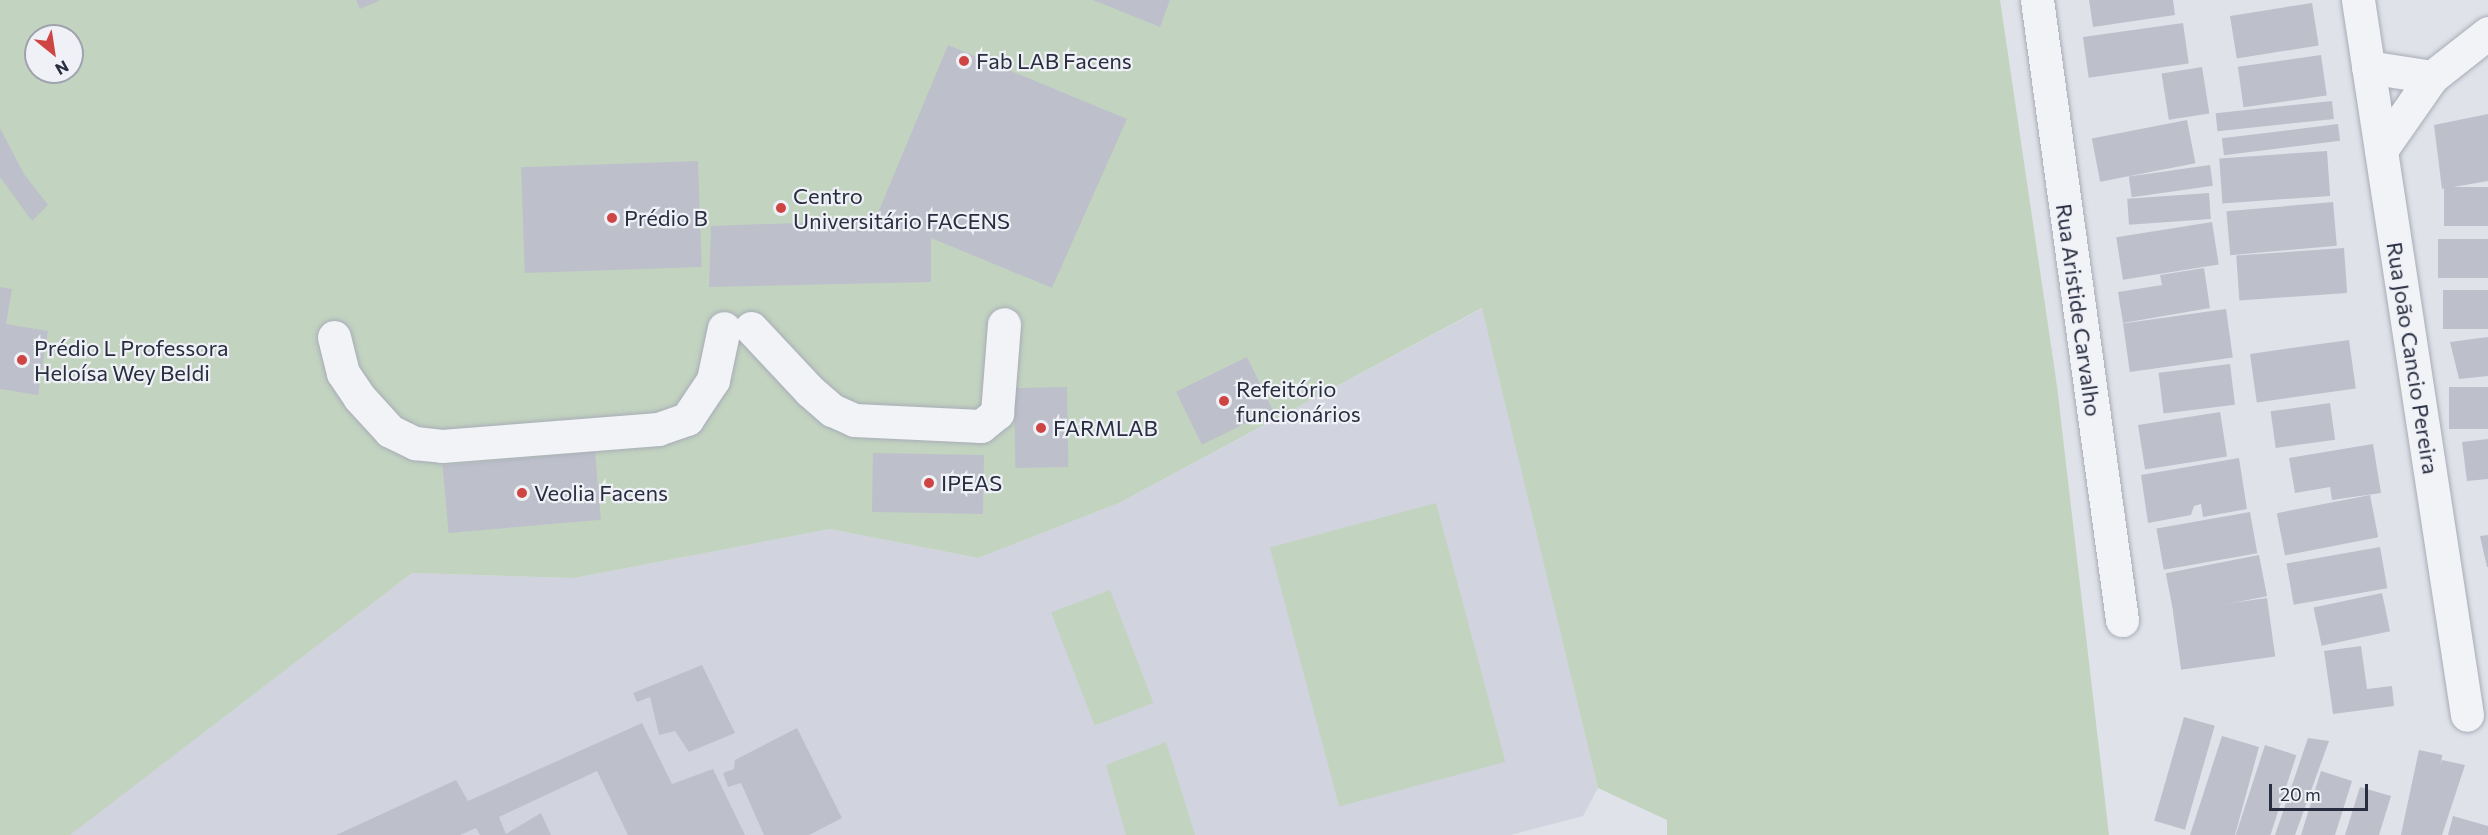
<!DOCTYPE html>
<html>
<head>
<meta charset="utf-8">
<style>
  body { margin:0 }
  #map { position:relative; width:2488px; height:835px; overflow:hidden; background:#dfe2e9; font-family:Commissioner,sans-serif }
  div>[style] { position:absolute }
  .built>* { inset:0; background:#d1d4de }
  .green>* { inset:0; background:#c2d3c0; transform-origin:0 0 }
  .building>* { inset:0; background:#bdc0cb; transform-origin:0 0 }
  .roads { filter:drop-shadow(0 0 2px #a8acb6) drop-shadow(0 0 2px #a8acb6) }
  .minor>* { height:33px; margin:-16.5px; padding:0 16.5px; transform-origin:16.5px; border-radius:16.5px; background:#f2f3f7 }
  .dots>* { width:16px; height:16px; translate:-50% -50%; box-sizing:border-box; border:3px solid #eff1f6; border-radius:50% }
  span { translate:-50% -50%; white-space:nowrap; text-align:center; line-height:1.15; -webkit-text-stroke:4.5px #eff1f6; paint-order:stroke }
  .poi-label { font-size:22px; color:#282d40 }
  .left { translate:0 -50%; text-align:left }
  .street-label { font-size:22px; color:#282d40 }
  .north { position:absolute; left:24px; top:24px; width:60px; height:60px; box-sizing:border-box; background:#eff1f6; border:2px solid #9fa3ad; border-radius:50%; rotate:150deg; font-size:16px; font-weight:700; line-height:24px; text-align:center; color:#282d40 }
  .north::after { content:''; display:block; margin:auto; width:21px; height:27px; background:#ce4544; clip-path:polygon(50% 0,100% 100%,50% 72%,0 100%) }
  .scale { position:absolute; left:2269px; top:784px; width:99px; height:27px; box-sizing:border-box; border:3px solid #282d40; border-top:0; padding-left:8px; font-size:18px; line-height:21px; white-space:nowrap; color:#282d40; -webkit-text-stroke:4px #eff1f6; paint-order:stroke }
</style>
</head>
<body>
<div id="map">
  <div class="built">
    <i style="clip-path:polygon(1483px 308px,1598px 788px,1583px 816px,1511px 835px,69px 835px,412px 573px,574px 578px,830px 529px,978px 558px,1119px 503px)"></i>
  </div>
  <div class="green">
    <i style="clip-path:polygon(evenodd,0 0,2000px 0,2057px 386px,2109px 835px,1667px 835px,1667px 820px,1598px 788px,1482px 308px,1119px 503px,978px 558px,830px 529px,574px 578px,412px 573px,70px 835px,0 835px,0 0,36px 36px,72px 36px,72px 72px,36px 72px,36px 36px)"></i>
    <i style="left:1436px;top:503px;width:268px;height:172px;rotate:75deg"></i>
    <i style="left:1110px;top:590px;width:121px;height:63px;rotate:69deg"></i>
    <i style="clip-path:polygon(1166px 742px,1195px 835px,1126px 835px,1106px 765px)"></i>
  </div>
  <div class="building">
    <i style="clip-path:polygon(356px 0,381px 0,360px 9px)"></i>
    <i style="clip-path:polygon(1093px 0,1170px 0,1160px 27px)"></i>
    <i style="clip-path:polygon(2089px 0,2173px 0,2175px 15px,2093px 27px)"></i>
    <i style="left:2312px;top:3px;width:43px;height:83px;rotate:81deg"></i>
    <i style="left:2183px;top:23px;width:41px;height:101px;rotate:82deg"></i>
    <i style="clip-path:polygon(948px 45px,1127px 119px,1052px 288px,931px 238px,931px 282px,709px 287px,711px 226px,875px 220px)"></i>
    <i style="left:2321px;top:55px;width:41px;height:84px;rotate:82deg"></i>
    <i style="left:2202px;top:67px;width:47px;height:41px;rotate:81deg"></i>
    <i style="left:2332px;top:101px;width:18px;height:117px;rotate:84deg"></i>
    <i style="clip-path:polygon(2488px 114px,2488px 181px,2442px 189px,2434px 125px)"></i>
    <i style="left:2187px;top:120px;width:44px;height:97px;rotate:79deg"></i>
    <i style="left:2338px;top:124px;width:17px;height:117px;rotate:83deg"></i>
    <i style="clip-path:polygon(0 128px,24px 174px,48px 205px,32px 221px,0 177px)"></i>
    <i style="left:2327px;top:151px;width:45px;height:108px;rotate:86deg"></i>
    <i style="left:698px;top:161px;width:106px;height:177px;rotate:88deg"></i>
    <i style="left:2210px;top:165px;width:21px;height:82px;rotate:82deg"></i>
    <i style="left:2488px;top:187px;width:39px;height:44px;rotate:90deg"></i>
    <i style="left:2209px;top:193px;width:26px;height:82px;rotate:86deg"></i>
    <i style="left:2333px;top:202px;width:44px;height:107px;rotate:85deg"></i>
    <i style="left:2212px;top:222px;width:43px;height:97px;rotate:81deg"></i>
    <i style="left:2488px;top:239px;width:39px;height:50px;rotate:90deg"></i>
    <i style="left:2344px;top:248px;width:45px;height:108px;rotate:86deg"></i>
    <i style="clip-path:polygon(2204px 268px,2210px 308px,2123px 323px,2118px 292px,2162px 285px,2160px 275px)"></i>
    <i style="clip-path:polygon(0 287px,12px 289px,6px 324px,48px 331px,38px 395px,0 389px)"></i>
    <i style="left:2488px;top:290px;width:39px;height:45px;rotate:90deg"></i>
    <i style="left:2226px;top:309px;width:49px;height:104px;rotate:82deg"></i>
    <i style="clip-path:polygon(2488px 337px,2488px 376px,2459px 379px,2450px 342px)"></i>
    <i style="left:2349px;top:340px;width:49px;height:100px;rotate:82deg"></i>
    <i style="left:1247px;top:357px;width:59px;height:79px;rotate:64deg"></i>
    <i style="left:2230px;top:364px;width:41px;height:72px;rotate:83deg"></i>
    <i style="left:1067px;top:387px;width:80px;height:53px;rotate:89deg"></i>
    <i style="left:2488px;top:387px;width:42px;height:39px;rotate:90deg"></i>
    <i style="left:2330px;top:403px;width:37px;height:60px;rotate:82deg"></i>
    <i style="left:2220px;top:412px;width:45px;height:83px;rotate:81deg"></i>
    <i style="clip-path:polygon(2488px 439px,2488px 479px,2467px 481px,2462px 442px)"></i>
    <i style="clip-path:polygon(2373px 444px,2381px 493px,2332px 500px,2330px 487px,2295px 493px,2289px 458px)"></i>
    <i style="left:595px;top:452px;width:68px;height:153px;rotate:85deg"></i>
    <i style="left:873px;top:453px;width:111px;height:59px;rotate:1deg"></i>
    <i style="clip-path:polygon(2239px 458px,2247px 509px,2203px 517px,2201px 504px,2194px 506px,2191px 515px,2148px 523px,2141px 475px)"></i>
    <i style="left:2370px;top:495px;width:43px;height:95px;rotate:79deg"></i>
    <i style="left:2250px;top:512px;width:42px;height:95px;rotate:80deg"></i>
    <i style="clip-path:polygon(2488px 535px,2488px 567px,2487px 567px,2480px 536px)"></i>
    <i style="left:2380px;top:547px;width:42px;height:95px;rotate:80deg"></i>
    <i style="left:2259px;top:555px;width:42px;height:95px;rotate:79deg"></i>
    <i style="left:2382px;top:593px;width:39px;height:70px;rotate:78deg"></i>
    <i style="left:2267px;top:598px;width:59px;height:95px;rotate:82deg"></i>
    <i style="clip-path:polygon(2361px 646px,2367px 689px,2392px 686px,2394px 706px,2333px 714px,2324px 651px)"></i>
    <i style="clip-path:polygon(702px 665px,735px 733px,689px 752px,675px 731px,659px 735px,650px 697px,637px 702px,633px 693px)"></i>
    <i style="left:2184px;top:717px;width:32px;height:108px;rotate:16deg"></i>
    <i style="clip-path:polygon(642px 723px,672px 784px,713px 769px,745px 835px,628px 835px,597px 771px,499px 817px,506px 834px,541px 813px,551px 835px,480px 835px,476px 828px,460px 835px,336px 835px,456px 780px,468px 801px)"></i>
    <i style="clip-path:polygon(797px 728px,842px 818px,809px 835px,764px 835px,741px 783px,728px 787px,723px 773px,734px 769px,735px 760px)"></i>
    <i style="clip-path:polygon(2222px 736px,2259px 747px,2235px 835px,2190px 835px)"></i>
    <i style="clip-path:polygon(2308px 738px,2329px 741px,2295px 835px,2275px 835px)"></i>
    <i style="left:2265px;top:745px;width:33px;height:95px;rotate:18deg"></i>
    <i style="left:2419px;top:750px;width:24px;height:89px;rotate:12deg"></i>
    <i style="clip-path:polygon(2442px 760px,2465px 765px,2442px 835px,2418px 835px)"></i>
    <i style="clip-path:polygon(2321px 771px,2352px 781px,2335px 835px,2301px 835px)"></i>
    <i style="clip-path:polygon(2360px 787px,2391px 796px,2379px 835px,2345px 835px)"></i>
    <i style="clip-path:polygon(2453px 816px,2488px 826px,2488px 835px,2448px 835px)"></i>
  </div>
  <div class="roads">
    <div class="minor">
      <i style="left:2037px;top:0;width:626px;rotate:82.19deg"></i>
      <i style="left:2358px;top:0;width:723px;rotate:81.33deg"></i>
      <i style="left:2368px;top:67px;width:65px;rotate:8.9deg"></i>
      <i style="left:2381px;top:150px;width:89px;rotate:-55.1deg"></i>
      <i style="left:2432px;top:77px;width:71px;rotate:-38.2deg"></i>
      <i style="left:751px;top:328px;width:86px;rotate:46.9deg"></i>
      <i style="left:810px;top:391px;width:29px;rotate:41deg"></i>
      <i style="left:832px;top:410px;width:24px;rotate:24deg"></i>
      <i style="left:854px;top:420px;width:127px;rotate:2.7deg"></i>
      <i style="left:981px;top:426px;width:21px;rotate:-39deg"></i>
      <i style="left:997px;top:413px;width:89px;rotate:-85.5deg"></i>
      <i style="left:334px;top:337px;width:37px;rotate:76deg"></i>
      <i style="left:343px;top:373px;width:29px;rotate:56deg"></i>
      <i style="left:359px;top:397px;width:46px;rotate:47.6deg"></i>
      <i style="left:390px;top:431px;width:28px;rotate:26deg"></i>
      <i style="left:415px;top:443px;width:27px;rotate:6deg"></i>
      <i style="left:442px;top:446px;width:217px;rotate:-4.5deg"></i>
      <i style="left:658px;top:429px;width:31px;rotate:-19deg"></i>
      <i style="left:687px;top:419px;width:47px;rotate:-56.3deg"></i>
      <i style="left:713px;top:380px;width:53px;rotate:-78.1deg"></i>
    </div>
  </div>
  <div class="dots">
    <i style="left:964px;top:61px;background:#ce4544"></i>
    <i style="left:781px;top:208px;background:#ce4544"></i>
    <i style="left:612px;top:218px;background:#ce4544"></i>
    <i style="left:22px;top:360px;background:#ce4544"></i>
    <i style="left:1224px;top:401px;background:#ce4544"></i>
    <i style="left:1041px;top:428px;background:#ce4544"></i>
    <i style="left:929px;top:483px;background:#ce4544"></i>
    <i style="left:522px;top:493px;background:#ce4544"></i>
  </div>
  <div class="poi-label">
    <span class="left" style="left:976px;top:61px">Fab LAB Facens</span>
    <span class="left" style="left:793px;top:208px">Centro<br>Universitário FACENS</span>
    <span class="left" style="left:624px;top:218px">Prédio B</span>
    <span class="left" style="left:34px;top:360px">Prédio L Professora<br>Heloísa Wey Beldi</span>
    <span class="left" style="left:1236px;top:401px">Refeitório<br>funcionários</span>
    <span class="left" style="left:1053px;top:428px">FARMLAB</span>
    <span class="left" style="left:941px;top:483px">IPEAS</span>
    <span class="left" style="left:534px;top:493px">Veolia Facens</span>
  </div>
  <div class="street-label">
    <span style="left:2079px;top:310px;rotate:82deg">Rua Aristide Carvalho</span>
    <span style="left:2413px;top:358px;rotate:81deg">Rua João Cancio Pereira</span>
  </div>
  <div class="north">N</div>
  <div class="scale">20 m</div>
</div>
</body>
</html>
